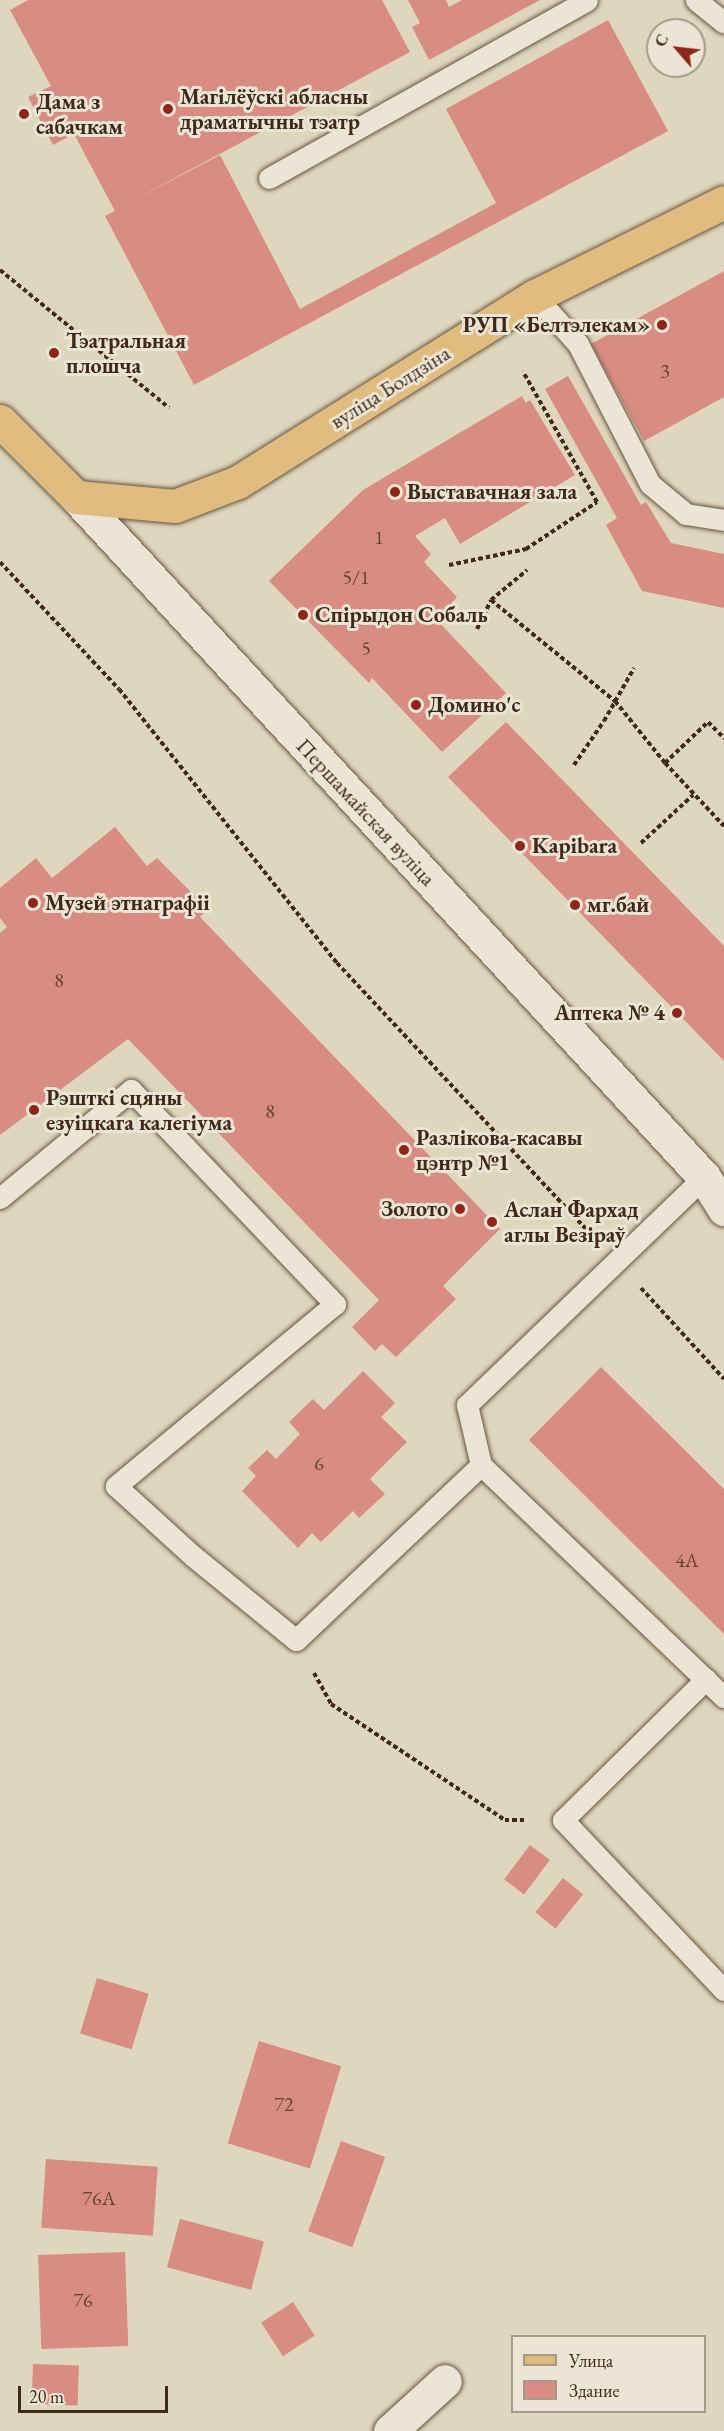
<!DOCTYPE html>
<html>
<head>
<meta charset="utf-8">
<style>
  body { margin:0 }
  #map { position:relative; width:724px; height:2431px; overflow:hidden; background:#dfd7bd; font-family:"EB Garamond",serif }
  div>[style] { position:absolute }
  .building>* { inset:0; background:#d88c82; transform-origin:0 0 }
  .path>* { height:4px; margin-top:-2px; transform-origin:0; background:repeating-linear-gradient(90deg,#412918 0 4.5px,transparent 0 7.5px) }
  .roads { filter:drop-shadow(0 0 2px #685441) drop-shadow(0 0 2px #685441) }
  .lane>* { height:21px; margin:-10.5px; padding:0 10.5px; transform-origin:10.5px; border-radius:10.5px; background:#eae5d4 }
  .street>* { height:33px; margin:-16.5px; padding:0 16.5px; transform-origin:16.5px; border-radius:16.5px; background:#eae5d4 }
  .primary>* { height:33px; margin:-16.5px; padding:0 16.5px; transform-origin:16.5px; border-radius:16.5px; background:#e0bc7e }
  .dots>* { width:16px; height:16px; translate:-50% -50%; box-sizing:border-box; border:3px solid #eae5d4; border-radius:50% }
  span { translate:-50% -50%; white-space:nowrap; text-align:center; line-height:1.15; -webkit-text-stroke:6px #eae5d4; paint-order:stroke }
  .number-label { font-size:20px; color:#674232 }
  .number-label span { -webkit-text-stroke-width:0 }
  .poi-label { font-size:22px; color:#412918; font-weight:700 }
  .left { translate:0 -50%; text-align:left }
  .right { translate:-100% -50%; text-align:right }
  .street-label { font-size:22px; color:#412918 }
  .legend { position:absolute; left:511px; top:2335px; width:195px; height:78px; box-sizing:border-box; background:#eae5d4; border:2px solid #a69a89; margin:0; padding:8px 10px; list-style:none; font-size:18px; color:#412918 }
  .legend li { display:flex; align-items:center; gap:12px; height:30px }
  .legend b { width:30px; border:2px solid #a69a89 }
  .north { position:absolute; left:646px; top:18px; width:60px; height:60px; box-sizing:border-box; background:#eae5d4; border:2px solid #a69a89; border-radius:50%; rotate:298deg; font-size:16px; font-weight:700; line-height:24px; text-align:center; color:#412918 }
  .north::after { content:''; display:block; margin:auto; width:21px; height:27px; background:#8f2418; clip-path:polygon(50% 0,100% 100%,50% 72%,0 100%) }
  .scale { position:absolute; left:18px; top:2386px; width:150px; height:27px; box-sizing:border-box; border:3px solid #412918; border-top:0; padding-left:8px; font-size:18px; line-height:21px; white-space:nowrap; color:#412918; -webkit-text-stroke:4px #eae5d4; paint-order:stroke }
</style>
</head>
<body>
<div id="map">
  <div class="building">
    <i style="clip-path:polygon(28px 0,382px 0,410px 52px,130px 202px,220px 155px,300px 309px,496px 203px,446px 109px,608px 20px,668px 131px,194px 385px,105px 216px,115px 211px,74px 134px,53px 145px,28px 97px,51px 86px,10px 10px)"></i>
    <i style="clip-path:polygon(408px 0,446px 0,449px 7px,462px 0,540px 0,429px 60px,412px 27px,420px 23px)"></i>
    <i style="clip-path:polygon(724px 271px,724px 397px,644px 441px,591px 344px)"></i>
    <i style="clip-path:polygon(568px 376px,641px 505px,646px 502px,671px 543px,724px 554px,724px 608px,642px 591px,606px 525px,617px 518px,545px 389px)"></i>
    <i style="clip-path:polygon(522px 396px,526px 403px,530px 400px,575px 475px,460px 544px,445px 518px,415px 536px,431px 554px,424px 562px,457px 597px,436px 619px,506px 693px,442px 752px,372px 678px,369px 683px,269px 581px,363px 490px)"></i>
    <i style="clip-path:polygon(506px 722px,724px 946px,724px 1061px,448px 777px)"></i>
    <i style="clip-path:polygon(115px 827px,147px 866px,157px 858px,208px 909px,200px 917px,500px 1229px,443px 1286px,456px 1299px,396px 1357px,382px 1344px,375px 1351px,352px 1327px,379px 1300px,128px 1039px,0 1135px,0 933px,7px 927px,0 918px,0 888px,36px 858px,52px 878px)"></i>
    <i style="clip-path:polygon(601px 1367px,724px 1489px,724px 1634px,529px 1440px)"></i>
    <i style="clip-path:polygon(363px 1371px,395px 1403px,381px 1417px,407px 1442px,370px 1479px,385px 1494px,359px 1518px,353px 1511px,321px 1542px,312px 1533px,298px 1548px,242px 1491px,256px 1476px,248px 1468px,267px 1450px,276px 1459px,300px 1434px,289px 1422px,313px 1399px,324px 1410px)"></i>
    <i style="left:530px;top:1845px;width:25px;height:43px;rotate:37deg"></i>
    <i style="left:563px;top:1878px;width:26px;height:44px;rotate:39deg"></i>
    <i style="left:97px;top:1978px;width:54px;height:58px;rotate:17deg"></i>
    <i style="left:259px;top:2041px;width:86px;height:107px;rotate:17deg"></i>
    <i style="left:341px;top:2141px;width:47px;height:96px;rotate:20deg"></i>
    <i style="left:46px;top:2159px;width:112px;height:69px;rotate:4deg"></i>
    <i style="left:180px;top:2219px;width:87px;height:50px;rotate:15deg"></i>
    <i style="left:125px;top:2252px;width:94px;height:87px;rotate:88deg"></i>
    <i style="left:293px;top:2302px;width:40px;height:38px;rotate:57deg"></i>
    <i style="left:33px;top:2364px;width:46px;height:40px;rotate:2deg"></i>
  </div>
  <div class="path">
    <i style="left:0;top:270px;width:218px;rotate:39.2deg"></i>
    <i style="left:0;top:562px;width:174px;rotate:46.9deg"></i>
    <i style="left:119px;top:689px;width:350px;rotate:51.5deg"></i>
    <i style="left:337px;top:963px;width:371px;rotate:46.9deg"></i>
    <i style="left:449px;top:565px;width:79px;rotate:-11.7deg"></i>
    <i style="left:526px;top:549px;width:85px;rotate:-33.5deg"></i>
    <i style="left:597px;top:502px;width:150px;rotate:-119.6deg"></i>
    <i style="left:491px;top:600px;width:160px;rotate:39.2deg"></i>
    <i style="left:615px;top:701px;width:80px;rotate:51.1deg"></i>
    <i style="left:665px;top:763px;width:86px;rotate:46.9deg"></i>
    <i style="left:477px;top:629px;width:32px;rotate:-64deg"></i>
    <i style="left:491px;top:600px;width:47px;rotate:-39.8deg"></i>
    <i style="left:665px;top:763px;width:59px;rotate:-43.6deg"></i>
    <i style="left:708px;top:722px;width:23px;rotate:45deg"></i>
    <i style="left:574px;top:765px;width:53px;rotate:-55.7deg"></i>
    <i style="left:604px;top:721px;width:61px;rotate:-60.5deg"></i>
    <i style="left:641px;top:843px;width:71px;rotate:-42.7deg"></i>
    <i style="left:641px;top:1288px;width:123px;rotate:47.6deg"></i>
    <i style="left:314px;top:1673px;width:35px;rotate:61deg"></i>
    <i style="left:331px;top:1704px;width:209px;rotate:33.7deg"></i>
    <i style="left:505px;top:1820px;width:21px"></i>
  </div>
  <div class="roads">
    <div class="lane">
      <i style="left:696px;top:0;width:36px;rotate:39deg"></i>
      <i style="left:269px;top:178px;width:364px;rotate:-29.2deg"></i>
      <i style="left:535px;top:296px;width:64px;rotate:48.1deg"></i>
      <i style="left:578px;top:344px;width:157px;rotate:62.8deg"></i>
      <i style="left:650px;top:484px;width:47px;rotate:39.8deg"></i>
      <i style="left:686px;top:514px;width:38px;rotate:9deg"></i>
      <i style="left:0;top:1198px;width:170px;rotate:-39.5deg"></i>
      <i style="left:131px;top:1090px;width:296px;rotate:46.4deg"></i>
      <i style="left:335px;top:1304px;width:285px;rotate:140.3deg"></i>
      <i style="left:116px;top:1486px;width:104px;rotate:42.3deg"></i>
      <i style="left:193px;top:1556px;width:133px;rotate:39.2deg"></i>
      <i style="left:296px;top:1640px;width:255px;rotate:-43.4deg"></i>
      <i style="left:481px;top:1465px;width:62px;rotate:-103.1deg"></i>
      <i style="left:467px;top:1405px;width:329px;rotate:-43.9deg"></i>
      <i style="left:481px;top:1465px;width:336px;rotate:43.7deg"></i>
      <i style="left:706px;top:1679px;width:201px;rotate:135.4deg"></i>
      <i style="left:563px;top:1820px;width:234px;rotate:46.6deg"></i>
    </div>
    <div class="street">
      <i style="left:76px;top:497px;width:926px;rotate:47.28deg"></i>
      <i style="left:704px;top:1177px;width:38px;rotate:58deg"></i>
      <i style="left:390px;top:2431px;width:74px;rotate:-42.3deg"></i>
    </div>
    <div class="primary">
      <i style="left:0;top:421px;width:107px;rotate:45deg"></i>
      <i style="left:76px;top:497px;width:99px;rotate:5.2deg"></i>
      <i style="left:175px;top:506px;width:67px;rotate:-20.9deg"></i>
      <i style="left:238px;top:482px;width:350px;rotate:-32.1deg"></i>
      <i style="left:535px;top:296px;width:211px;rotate:-26.4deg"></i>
    </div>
  </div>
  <div class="dots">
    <i style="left:168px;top:109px;background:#8f2418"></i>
    <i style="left:24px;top:114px;background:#8f2418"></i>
    <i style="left:662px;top:325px;background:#8f2418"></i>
    <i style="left:54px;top:353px;background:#8f2418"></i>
    <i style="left:395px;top:492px;background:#8f2418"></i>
    <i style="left:303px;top:615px;background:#8f2418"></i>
    <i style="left:416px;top:705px;background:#8f2418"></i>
    <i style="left:520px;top:846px;background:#8f2418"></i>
    <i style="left:33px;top:903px;background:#8f2418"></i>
    <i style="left:575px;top:905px;background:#8f2418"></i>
    <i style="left:677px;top:1013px;background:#8f2418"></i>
    <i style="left:34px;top:1110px;background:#8f2418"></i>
    <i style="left:404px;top:1150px;background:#8f2418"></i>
    <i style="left:460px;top:1209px;background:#8f2418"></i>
    <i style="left:492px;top:1222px;background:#8f2418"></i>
  </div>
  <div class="number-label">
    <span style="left:665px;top:371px">3</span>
    <span style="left:379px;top:537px">1</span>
    <span style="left:356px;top:577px">5/1</span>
    <span style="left:366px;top:648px">5</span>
    <span style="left:59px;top:980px">8</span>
    <span style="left:270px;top:1111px">8</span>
    <span style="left:319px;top:1463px">6</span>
    <span style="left:687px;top:1560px">4А</span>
    <span style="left:284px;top:2104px">72</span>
    <span style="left:99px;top:2198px">76А</span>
    <span style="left:83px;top:2300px">76</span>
  </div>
  <div class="poi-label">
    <span class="left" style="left:180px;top:109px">Магілёўскі абласны<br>драматычны тэатр</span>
    <span class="left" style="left:36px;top:114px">Дама з<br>сабачкам</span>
    <span class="right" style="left:650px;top:325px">РУП «Белтэлекам»</span>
    <span class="left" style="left:66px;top:353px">Тэатральная<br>плошча</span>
    <span class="left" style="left:407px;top:492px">Выставачная зала</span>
    <span class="left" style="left:315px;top:615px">Спірыдон Собаль</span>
    <span class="left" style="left:428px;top:705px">Домино'c</span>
    <span class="left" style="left:532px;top:846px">Kapibara</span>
    <span class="left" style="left:45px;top:903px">Музей этнаграфіі</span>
    <span class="left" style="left:587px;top:905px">мг.бай</span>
    <span class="right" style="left:665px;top:1013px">Аптека № 4</span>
    <span class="left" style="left:46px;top:1110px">Рэшткі сцяны<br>езуіцкага калегіума</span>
    <span class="left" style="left:416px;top:1150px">Разлікова-касавы<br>цэнтр №1</span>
    <span class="right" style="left:448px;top:1209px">Золото</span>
    <span class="left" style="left:504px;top:1222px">Аслан Фархад<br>аглы Везіраў</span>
  </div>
  <div class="street-label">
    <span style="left:390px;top:387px;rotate:-32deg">вуліца Болдзіна</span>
    <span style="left:366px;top:812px;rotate:47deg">Першамайская вуліца</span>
  </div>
  <ul class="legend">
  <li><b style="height:8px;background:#e0bc7e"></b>Улица</li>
  <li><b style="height:16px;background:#d88c82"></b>Здание</li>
  </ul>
  <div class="north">С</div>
  <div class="scale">20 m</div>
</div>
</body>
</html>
